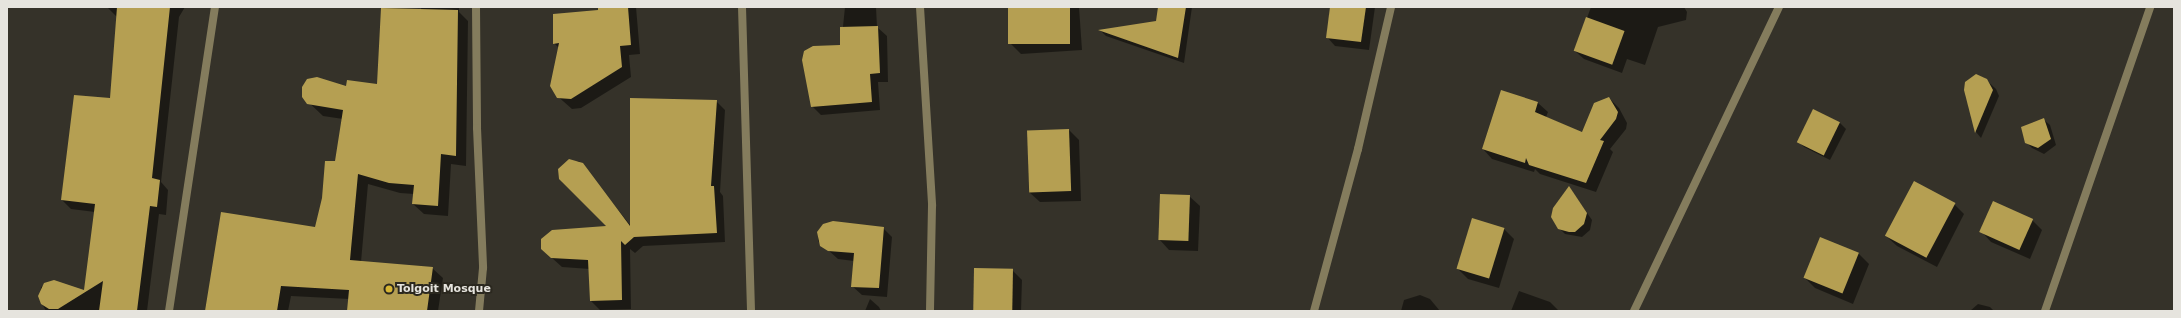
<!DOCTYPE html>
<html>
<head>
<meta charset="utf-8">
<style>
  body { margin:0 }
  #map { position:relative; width:2181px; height:318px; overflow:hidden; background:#353229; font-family:"DejaVu Sans",sans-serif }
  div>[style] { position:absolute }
  .shadow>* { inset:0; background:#0007 }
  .building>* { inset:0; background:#b59f52; transform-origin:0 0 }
  .street>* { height:8px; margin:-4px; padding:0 4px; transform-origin:4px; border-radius:4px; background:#847c5d }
  .dots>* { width:11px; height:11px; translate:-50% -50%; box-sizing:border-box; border:2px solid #2b281f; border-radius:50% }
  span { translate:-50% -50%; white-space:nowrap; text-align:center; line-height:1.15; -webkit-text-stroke:4px #2b281f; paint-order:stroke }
  .poi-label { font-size:11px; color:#e6e4de; font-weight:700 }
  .left { translate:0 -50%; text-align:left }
  .frame { position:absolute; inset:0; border:8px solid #e6e4de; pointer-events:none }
</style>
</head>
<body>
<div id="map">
  <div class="shadow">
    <i style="clip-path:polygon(185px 7px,179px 17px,161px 182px,168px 190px,166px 215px,159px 214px,147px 311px,46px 311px,40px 300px,41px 287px,49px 282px,85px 291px,95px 212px,71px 209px,62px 200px,111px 99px,117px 17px,108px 8px)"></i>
    <i style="clip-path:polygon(422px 7px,459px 7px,459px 12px,468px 21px,466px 166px,451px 164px,448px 216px,424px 214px,413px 204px,414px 194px,400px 193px,368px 184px,361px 262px,432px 268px,443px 278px,438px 311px,348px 311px,349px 299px,291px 296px,288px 311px,207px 311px,316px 228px,336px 163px,343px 119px,323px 116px,303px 97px,347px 88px,378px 86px)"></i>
    <i style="clip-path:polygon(599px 7px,636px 7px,640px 54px,629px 55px,631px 77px,581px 108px,572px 109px,555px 94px,559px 48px,554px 43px,599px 11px)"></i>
    <i style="clip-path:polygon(845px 7px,876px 7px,877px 27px,887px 36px,888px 82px,878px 82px,880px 110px,821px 115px,812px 106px,841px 46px)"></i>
    <i style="clip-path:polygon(1009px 7px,1079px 7px,1082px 50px,1021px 54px,1011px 44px)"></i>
    <i style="clip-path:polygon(1159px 7px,1192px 7px,1184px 63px,1106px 36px,1101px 31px,1157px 22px)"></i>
    <i style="clip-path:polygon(1331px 7px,1375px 7px,1369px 50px,1335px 46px,1327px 37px)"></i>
    <i style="clip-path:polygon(1591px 7px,1684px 7px,1687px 12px,1686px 20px,1658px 27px,1645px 65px,1627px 59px,1622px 73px,1584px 59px,1575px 51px)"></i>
    <i style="clip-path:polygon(1983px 77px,1996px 89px,1999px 96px,1981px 138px,1976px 132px,1965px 90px)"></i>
    <i style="clip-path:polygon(1502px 91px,1538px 103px,1548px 112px,1546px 117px,1583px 133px,1609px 98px,1619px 108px,1627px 123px,1626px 129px,1610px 149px,1613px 152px,1596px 192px,1540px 174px,1535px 169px,1534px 172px,1492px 159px,1483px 149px)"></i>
    <i style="clip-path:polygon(716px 101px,725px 110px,720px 192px,723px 196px,725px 242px,643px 246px,635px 253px,630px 249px,631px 309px,600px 310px,591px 301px,590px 269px,562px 267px,542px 249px,608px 227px,562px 182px,560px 169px,565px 163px,579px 161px,631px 226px)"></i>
    <i style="clip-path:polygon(1813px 110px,1840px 123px,1846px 129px,1830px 160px,1804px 147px,1798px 141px)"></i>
    <i style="clip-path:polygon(2044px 120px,2050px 125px,2056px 145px,2044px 154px,2032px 148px,2026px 142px)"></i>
    <i style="clip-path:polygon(1069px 130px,1079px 140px,1081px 201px,1040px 202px,1029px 192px,1028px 131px)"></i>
    <i style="clip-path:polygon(1569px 187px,1592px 220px,1590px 230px,1582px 237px,1565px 234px,1559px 228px)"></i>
    <i style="clip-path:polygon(1189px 196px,1200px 206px,1198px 251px,1169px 250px,1159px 239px)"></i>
    <i style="clip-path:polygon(1954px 204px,1964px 214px,1937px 267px,1897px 246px,1886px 236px)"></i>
    <i style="clip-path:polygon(2032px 220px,2042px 230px,2030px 259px,1991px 242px,1981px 231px)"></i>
    <i style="clip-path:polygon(883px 228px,892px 237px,887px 297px,862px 295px,852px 286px,854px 261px,838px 259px,818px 241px,818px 232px)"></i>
    <i style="clip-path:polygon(1504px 229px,1514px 239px,1499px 288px,1468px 279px,1457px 268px)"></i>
    <i style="clip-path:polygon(1858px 253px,1869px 264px,1853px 304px,1815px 288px,1805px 278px)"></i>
    <i style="clip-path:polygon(1012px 270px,1022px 280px,1021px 311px,973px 311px)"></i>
    <i style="clip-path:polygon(1519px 291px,1550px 302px,1559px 311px,1511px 311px)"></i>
    <i style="clip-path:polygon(1420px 295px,1430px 299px,1440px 311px,1401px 311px,1404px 300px)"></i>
    <i style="clip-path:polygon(870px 299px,879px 307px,881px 311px,865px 311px)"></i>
    <i style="clip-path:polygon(1978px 304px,1990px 307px,1994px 311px,1970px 311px)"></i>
  </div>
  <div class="building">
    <i style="clip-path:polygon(117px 7px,170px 7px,152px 178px,160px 180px,157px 207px,150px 206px,137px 311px,99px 311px,103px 281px,58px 309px,49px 309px,41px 304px,38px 296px,44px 283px,54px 280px,84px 290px,95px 204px,61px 200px,74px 95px,110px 98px)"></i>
    <i style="clip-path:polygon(598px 7px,628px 7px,631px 45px,620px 46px,622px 67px,571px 99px,557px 98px,550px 86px,559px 43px,553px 44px,553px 14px,598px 10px)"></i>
    <i style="left:1008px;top:7px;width:62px;height:37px"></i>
    <i style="clip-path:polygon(1158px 7px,1186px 7px,1178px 58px,1098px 30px,1156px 21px)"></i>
    <i style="clip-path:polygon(1330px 7px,1366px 7px,1361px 42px,1326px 38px)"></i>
    <i style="clip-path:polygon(381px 8px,458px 10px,456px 156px,441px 154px,438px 206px,412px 204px,414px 185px,389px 183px,358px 174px,350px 260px,433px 267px,427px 311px,347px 311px,349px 290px,281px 286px,277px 311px,205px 311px,221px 212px,315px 227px,322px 198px,325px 161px,335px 161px,343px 110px,307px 104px,302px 97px,302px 87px,307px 79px,317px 77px,346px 86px,347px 80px,377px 84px)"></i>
    <i style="left:1586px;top:17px;width:41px;height:36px;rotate:20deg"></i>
    <i style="clip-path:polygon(878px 26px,880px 73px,870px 74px,872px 102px,811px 107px,802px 60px,804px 51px,813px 46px,840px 45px,840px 27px)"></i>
    <i style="clip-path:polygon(1976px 74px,1987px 79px,1993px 90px,1975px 133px,1964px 90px,1965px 82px)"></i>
    <i style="clip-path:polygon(1501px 90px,1538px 102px,1535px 112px,1582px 132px,1594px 103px,1609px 97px,1618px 112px,1616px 119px,1600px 140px,1604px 141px,1586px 183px,1529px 165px,1526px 158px,1525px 163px,1482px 149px)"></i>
    <i style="clip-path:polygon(630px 98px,717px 100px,711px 186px,714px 186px,717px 233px,634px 237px,625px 245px,621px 241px,622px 300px,590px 301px,588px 260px,551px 258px,541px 249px,541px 239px,552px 230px,606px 226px,559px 179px,558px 169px,569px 159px,583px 163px,630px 226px)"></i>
    <i style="left:1813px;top:109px;width:30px;height:37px;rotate:26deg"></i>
    <i style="clip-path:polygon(2044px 118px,2051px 139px,2038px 148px,2025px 143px,2021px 127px)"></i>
    <i style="left:1069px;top:129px;width:62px;height:42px;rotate:88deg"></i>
    <i style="left:1914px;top:181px;width:47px;height:62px;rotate:28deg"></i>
    <i style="clip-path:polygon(1569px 186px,1587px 213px,1584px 224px,1575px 232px,1569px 232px,1558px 229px,1551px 217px,1553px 208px)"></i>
    <i style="left:1160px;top:194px;width:30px;height:46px;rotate:2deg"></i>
    <i style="left:1993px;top:201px;width:44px;height:34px;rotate:24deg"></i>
    <i style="left:1472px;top:218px;width:34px;height:53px;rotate:17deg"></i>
    <i style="clip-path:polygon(833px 221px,884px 227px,879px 288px,851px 287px,854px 253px,828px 251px,820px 246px,817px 232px,823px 224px)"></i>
    <i style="left:1820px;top:237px;width:42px;height:44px;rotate:22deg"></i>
    <i style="left:974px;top:268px;width:39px;height:43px;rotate:1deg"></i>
  </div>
  <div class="street">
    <i style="left:476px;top:7px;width:121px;rotate:89.5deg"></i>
    <i style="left:477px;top:128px;width:140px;rotate:87.5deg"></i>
    <i style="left:483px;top:268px;width:43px;rotate:95.3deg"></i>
    <i style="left:742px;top:7px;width:304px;rotate:88.3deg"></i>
    <i style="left:920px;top:7px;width:199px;rotate:86.5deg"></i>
    <i style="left:932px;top:206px;width:105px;rotate:91.1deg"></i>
    <i style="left:169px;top:311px;width:307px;rotate:-81.4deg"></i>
    <i style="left:1314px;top:311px;width:168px;rotate:-74.8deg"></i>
    <i style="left:1358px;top:149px;width:146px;rotate:-76.9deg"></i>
    <i style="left:1634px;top:311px;width:337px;rotate:-64.5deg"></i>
    <i style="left:2045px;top:311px;width:322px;rotate:-70.9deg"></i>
  </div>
  <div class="dots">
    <i style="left:389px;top:289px;background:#d6b534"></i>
  </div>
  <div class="poi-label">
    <span class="left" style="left:397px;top:289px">Tolgoit Mosque</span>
  </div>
  <div class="frame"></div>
</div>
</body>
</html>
